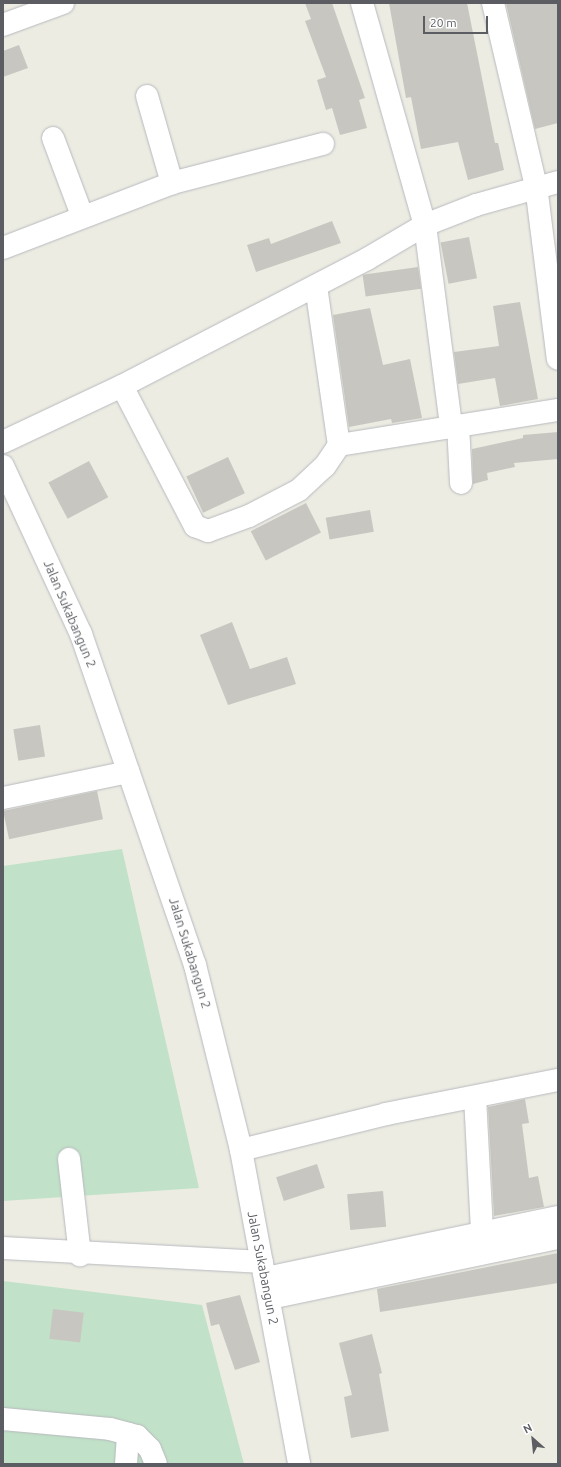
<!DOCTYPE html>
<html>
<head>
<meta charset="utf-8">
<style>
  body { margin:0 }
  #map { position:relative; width:561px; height:1467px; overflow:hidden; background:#ecece3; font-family:Ubuntu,sans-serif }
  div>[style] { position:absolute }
  .green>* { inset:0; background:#c1e2c8 }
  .building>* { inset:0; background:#c8c6c0; transform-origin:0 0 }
  .roads { filter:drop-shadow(0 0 1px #b8b9be) drop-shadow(0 0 1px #b8b9be) }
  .minor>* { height:22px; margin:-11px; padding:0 11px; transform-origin:11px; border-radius:11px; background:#fff }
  span { translate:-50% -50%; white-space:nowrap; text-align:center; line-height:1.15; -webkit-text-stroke:3px #fff; paint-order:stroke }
  .street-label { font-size:13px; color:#5b5d62 }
  .frame { position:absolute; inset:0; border:4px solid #5b5d62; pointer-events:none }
  .north { position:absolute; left:513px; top:1419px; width:40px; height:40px; -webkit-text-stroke:3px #fff; paint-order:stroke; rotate:333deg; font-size:11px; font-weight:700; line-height:16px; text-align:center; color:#5b5d62 }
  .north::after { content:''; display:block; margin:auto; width:14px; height:18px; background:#5b5d62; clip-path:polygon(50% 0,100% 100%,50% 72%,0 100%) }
  .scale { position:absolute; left:423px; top:16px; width:65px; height:18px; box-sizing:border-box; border:2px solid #5b5d62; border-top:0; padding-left:5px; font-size:12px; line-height:14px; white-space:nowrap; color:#5b5d62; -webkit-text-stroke:3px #fff; paint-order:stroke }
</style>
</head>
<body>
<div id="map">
  <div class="green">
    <i style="clip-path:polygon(122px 849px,199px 1188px,3px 1201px,3px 866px)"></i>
    <i style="clip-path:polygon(3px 1281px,202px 1305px,244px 1464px,3px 1464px)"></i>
  </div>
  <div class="building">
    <i style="clip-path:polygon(305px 3px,332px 3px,365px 98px,359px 100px,367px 128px,340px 135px,332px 108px,326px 110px,317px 80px,326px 77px,305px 21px,311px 19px)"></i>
    <i style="clip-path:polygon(389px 3px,467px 3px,495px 143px,498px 143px,504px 170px,468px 180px,458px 142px,421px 149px,411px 97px,406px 98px)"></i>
    <i style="clip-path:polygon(506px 3px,558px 3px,558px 123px,535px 129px)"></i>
    <i style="clip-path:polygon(19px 45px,28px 68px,3px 77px,3px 51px)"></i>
    <i style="clip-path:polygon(332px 221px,341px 243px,256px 272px,247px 245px,269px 238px,271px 244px)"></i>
    <i style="left:469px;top:237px;width:42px;height:29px;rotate:79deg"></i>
    <i style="left:418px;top:267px;width:22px;height:56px;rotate:82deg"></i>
    <i style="clip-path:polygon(520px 302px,538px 399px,500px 406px,495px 378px,458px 384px,454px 352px,499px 346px,493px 306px)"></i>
    <i style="clip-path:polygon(370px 308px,383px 365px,410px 359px,422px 418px,392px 423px,391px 419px,349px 427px,333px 315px)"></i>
    <i style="clip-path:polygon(558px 432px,558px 459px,514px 463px,515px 467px,487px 473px,488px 480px,473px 484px,472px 449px,523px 438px,523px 435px)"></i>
    <i style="left:228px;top:457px;width:40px;height:46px;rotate:65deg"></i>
    <i style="left:89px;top:461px;width:41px;height:46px;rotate:62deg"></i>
    <i style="left:306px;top:503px;width:33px;height:62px;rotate:63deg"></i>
    <i style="left:370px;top:510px;width:22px;height:45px;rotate:80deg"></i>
    <i style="clip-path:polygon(232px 622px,250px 669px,287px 657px,296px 684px,228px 705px,200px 635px)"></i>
    <i style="left:40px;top:725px;width:32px;height:27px;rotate:81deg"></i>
    <i style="left:97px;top:791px;width:29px;height:96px;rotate:78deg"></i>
    <i style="clip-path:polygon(525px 1099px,529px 1123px,522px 1124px,529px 1178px,538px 1176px,544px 1207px,494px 1216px,488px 1107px)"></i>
    <i style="left:317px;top:1164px;width:25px;height:43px;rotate:72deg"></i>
    <i style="left:383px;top:1191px;width:36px;height:36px;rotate:85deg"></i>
    <i style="clip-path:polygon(558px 1253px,558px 1283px,380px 1312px,377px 1289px)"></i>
    <i style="clip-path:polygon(240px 1295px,260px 1362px,235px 1370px,219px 1324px,211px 1326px,206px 1303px)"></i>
    <i style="left:53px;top:1309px;width:31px;height:30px;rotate:7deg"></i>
    <i style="clip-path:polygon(372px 1334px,382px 1373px,379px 1374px,389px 1431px,351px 1438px,344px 1397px,352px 1395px,339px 1343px)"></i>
  </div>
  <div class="roads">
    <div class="minor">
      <i style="left:362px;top:3px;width:231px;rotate:74.2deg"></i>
      <i style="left:425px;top:225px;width:202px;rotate:82.6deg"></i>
      <i style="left:493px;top:3px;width:188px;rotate:76.8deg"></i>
      <i style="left:536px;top:186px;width:174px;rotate:82.8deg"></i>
      <i style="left:3px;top:25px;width:64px;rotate:-20.1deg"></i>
      <i style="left:147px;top:96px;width:91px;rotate:74deg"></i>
      <i style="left:53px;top:138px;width:82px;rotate:69.4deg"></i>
      <i style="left:3px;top:248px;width:181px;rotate:-21deg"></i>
      <i style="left:172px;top:183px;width:156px;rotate:-14.5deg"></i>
      <i style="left:316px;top:286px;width:161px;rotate:81.8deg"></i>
      <i style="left:122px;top:386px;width:158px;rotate:62.5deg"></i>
      <i style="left:195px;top:526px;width:14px;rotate:21deg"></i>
      <i style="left:208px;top:531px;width:44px;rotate:-20.1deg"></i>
      <i style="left:249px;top:516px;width:56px;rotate:-27.5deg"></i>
      <i style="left:299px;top:490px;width:35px;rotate:-43deg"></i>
      <i style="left:325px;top:466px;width:25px;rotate:-56deg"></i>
      <i style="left:339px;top:445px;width:222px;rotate:-9.1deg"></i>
      <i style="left:458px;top:425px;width:58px;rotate:87deg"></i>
      <i style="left:3px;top:442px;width:132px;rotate:-25.2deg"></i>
      <i style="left:122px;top:386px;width:276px;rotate:-27.4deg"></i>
      <i style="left:367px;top:259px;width:67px;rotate:-30.4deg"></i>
      <i style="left:425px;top:225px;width:55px;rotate:-21.4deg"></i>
      <i style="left:476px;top:205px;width:85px;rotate:-15.7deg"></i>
      <i style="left:3px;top:466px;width:185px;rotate:65.1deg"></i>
      <i style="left:81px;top:634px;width:350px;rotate:71deg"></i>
      <i style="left:195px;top:965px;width:191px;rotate:76deg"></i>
      <i style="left:241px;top:1150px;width:319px;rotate:79.5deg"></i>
      <i style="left:3px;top:798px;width:128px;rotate:-11.7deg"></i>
      <i style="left:475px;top:1097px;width:135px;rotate:87deg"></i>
      <i style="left:241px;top:1150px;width:149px;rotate:-13.9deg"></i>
      <i style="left:386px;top:1114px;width:175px;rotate:-11.2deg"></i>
      <i style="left:69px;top:1159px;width:97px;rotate:83.5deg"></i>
      <i style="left:3px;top:1248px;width:259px;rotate:3.1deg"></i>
      <i style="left:266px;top:1278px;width:298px;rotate:-11.8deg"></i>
      <i style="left:270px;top:1298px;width:294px;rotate:-11.8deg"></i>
      <i style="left:3px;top:1419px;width:107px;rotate:5.3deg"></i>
      <i style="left:110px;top:1429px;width:28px;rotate:15deg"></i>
      <i style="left:137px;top:1436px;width:18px;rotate:45deg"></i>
      <i style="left:150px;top:1449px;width:16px;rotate:68deg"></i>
      <i style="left:126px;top:1464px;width:30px;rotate:-86deg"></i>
    </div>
  </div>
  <div class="street-label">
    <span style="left:70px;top:614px;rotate:67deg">Jalan Sukabangun 2</span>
    <span style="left:190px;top:953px;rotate:73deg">Jalan Sukabangun 2</span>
    <span style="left:263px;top:1268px;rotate:79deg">Jalan Sukabangun 2</span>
  </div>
  <div class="frame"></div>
  <div class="north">N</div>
  <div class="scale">20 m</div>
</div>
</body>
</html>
